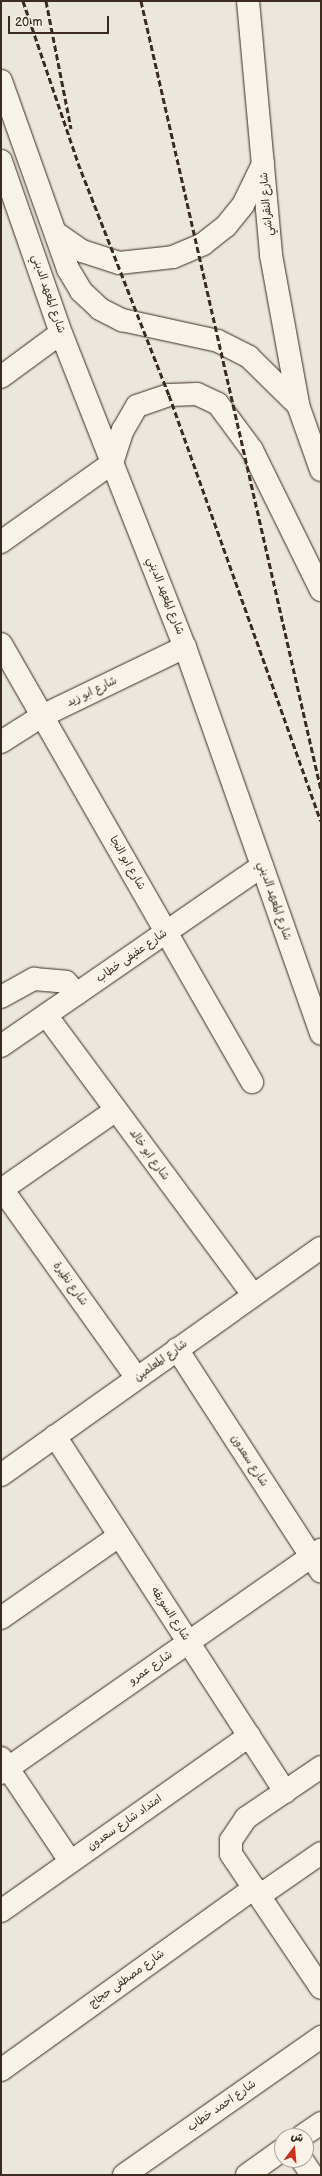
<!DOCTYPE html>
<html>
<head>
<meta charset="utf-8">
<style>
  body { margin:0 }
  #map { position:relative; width:322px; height:2176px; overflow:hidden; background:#ece7dc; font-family:"Balsamiq Sans","Playpen Sans Arabic",sans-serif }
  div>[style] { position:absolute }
  .roads { filter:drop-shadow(0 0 1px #3b2a1e) drop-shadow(0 0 1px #3b2a1e) }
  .minor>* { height:22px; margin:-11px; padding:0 11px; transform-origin:11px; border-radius:11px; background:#f7f3e8 }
  .primary>* { height:22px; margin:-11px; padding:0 11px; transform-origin:11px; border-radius:11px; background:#f7f3e8 }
  .rail>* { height:3px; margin-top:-1.5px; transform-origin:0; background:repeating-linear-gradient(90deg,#3b2a1e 0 6px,transparent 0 9px) }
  span { translate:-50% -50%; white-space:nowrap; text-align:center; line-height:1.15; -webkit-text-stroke:3.5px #f7f3e8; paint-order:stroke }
  .street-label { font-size:11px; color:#3b2a1e }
  .frame { position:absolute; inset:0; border:2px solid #3b2a1e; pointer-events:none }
  .north { position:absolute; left:274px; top:2128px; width:40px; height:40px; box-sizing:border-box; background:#f7f3e8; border:1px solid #aca397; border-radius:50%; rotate:16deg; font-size:11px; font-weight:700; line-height:16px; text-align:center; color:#3b2a1e }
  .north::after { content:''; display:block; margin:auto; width:14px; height:18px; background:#c8321e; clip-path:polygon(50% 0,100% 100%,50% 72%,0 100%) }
  .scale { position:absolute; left:8px; top:16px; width:101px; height:18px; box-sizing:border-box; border:2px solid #3b2a1e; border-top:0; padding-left:5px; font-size:12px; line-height:14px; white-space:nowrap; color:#3b2a1e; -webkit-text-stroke:3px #f7f3e8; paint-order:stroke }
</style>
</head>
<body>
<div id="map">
  <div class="roads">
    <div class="minor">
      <i style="left:1px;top:377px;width:74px;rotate:-36.3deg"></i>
      <i style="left:1px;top:542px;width:136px;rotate:-35.4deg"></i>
      <i style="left:1px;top:644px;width:505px;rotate:60.18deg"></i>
      <i style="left:1px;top:742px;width:49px;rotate:-32.4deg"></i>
      <i style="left:42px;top:716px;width:159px;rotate:-25.8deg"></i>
      <i style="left:1px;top:997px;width:38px;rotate:-29deg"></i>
      <i style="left:34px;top:979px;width:32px;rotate:5deg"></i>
      <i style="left:66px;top:982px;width:16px;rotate:47deg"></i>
      <i style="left:46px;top:1015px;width:348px;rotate:53.5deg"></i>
      <i style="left:1px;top:1046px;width:317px;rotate:-34.6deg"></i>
      <i style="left:2px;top:1189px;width:232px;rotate:54.5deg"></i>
      <i style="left:1px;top:1190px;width:140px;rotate:-34.8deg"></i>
      <i style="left:177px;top:1349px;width:265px;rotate:57.1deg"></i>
      <i style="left:55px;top:1436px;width:424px;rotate:57.1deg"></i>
      <i style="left:1px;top:1475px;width:392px;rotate:-35.4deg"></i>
      <i style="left:1px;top:1618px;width:144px;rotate:-34.8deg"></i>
      <i style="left:1px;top:1758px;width:124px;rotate:56.2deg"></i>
      <i style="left:321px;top:1767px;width:91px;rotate:145.8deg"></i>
      <i style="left:246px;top:1818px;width:27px;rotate:124deg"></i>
      <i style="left:231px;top:1840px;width:14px;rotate:90deg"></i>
      <i style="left:231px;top:1854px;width:161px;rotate:56.1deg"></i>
      <i style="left:1px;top:1773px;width:390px;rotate:-34.9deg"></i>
      <i style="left:259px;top:1896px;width:75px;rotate:-34.7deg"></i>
      <i style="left:1px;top:1911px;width:304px;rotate:-35.2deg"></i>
      <i style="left:1px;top:2070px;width:312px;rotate:-35.7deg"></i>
      <i style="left:302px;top:2136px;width:23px;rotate:-34deg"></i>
      <i style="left:302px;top:2160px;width:18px;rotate:56deg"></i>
      <i style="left:124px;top:2175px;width:241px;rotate:-35deg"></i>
      <i style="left:247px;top:2175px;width:43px;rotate:-35.5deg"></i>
    </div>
    <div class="primary">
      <i style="left:248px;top:1px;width:255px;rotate:84.8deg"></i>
      <i style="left:271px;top:255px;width:151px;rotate:79.7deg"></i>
      <i style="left:1px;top:81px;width:200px;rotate:70.4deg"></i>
      <i style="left:68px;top:269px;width:26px;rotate:59deg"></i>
      <i style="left:81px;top:291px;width:26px;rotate:43deg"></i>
      <i style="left:100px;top:309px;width:25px;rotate:27deg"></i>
      <i style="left:122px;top:320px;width:98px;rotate:12.3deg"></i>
      <i style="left:218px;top:341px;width:35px;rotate:27deg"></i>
      <i style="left:249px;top:357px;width:69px;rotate:44.4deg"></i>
      <i style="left:298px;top:405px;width:69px;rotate:70.5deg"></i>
      <i style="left:1px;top:161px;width:182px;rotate:70.8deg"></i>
      <i style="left:61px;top:333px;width:338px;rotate:68.5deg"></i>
      <i style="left:185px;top:647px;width:410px;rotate:70.6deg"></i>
      <i style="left:56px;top:233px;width:32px;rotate:35deg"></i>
      <i style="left:82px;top:251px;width:39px;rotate:18deg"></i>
      <i style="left:119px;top:263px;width:54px;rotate:-6.3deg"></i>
      <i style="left:173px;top:257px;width:33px;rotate:-23deg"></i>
      <i style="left:203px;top:244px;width:29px;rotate:-38deg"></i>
      <i style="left:226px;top:226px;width:27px;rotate:-51deg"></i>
      <i style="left:243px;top:205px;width:46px;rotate:-64deg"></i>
      <i style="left:112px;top:463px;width:35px;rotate:-72deg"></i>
      <i style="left:123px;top:430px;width:28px;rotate:-60deg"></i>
      <i style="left:137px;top:406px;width:34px;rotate:-19deg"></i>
      <i style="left:169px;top:395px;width:28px;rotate:-2deg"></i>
      <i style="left:197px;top:394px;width:23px;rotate:25deg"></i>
      <i style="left:218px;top:404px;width:57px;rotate:53.5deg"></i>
      <i style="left:252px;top:450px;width:156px;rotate:63.8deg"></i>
    </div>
  </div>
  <div class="rail">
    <i style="left:23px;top:1px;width:171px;rotate:71.2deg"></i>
    <i style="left:78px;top:163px;width:249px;rotate:68.6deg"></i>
    <i style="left:169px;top:395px;width:452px;rotate:70.4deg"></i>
    <i style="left:46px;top:1px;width:130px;rotate:78.9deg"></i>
    <i style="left:141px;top:1px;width:809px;rotate:77.15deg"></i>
  </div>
  <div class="street-label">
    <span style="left:267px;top:204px;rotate:-95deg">شارع النقراشي</span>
    <span style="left:48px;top:294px;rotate:71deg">شارع المعهد الديني</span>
    <span style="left:165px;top:596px;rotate:68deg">شارع المعهد الديني</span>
    <span style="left:92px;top:692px;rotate:-26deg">شارع ابو زيد</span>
    <span style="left:127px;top:863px;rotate:60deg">شارع ابو النجا</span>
    <span style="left:274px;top:901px;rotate:71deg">شارع المعهد الديني</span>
    <span style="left:132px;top:956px;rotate:-35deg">شارع عفيفى خطاب</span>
    <span style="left:149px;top:1155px;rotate:54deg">شارع ابو خالد</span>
    <span style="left:70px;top:1284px;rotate:54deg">شارع نظيرة</span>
    <span style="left:161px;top:1361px;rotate:-36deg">شارع المعلمين</span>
    <span style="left:249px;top:1461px;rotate:57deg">شارع سعدون</span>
    <span style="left:170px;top:1614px;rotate:57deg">شارع السويقه</span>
    <span style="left:151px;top:1668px;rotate:-35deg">شارع عمرو</span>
    <span style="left:125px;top:1823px;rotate:-35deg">امتداد شارع سعدون</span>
    <span style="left:127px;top:1979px;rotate:-36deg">شارع مصطفى حجاج</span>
    <span style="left:222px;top:2106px;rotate:-35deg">شارع احمد خطاب</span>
  </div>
  <div class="frame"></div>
  <div class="north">ش</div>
  <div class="scale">20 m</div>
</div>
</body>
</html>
